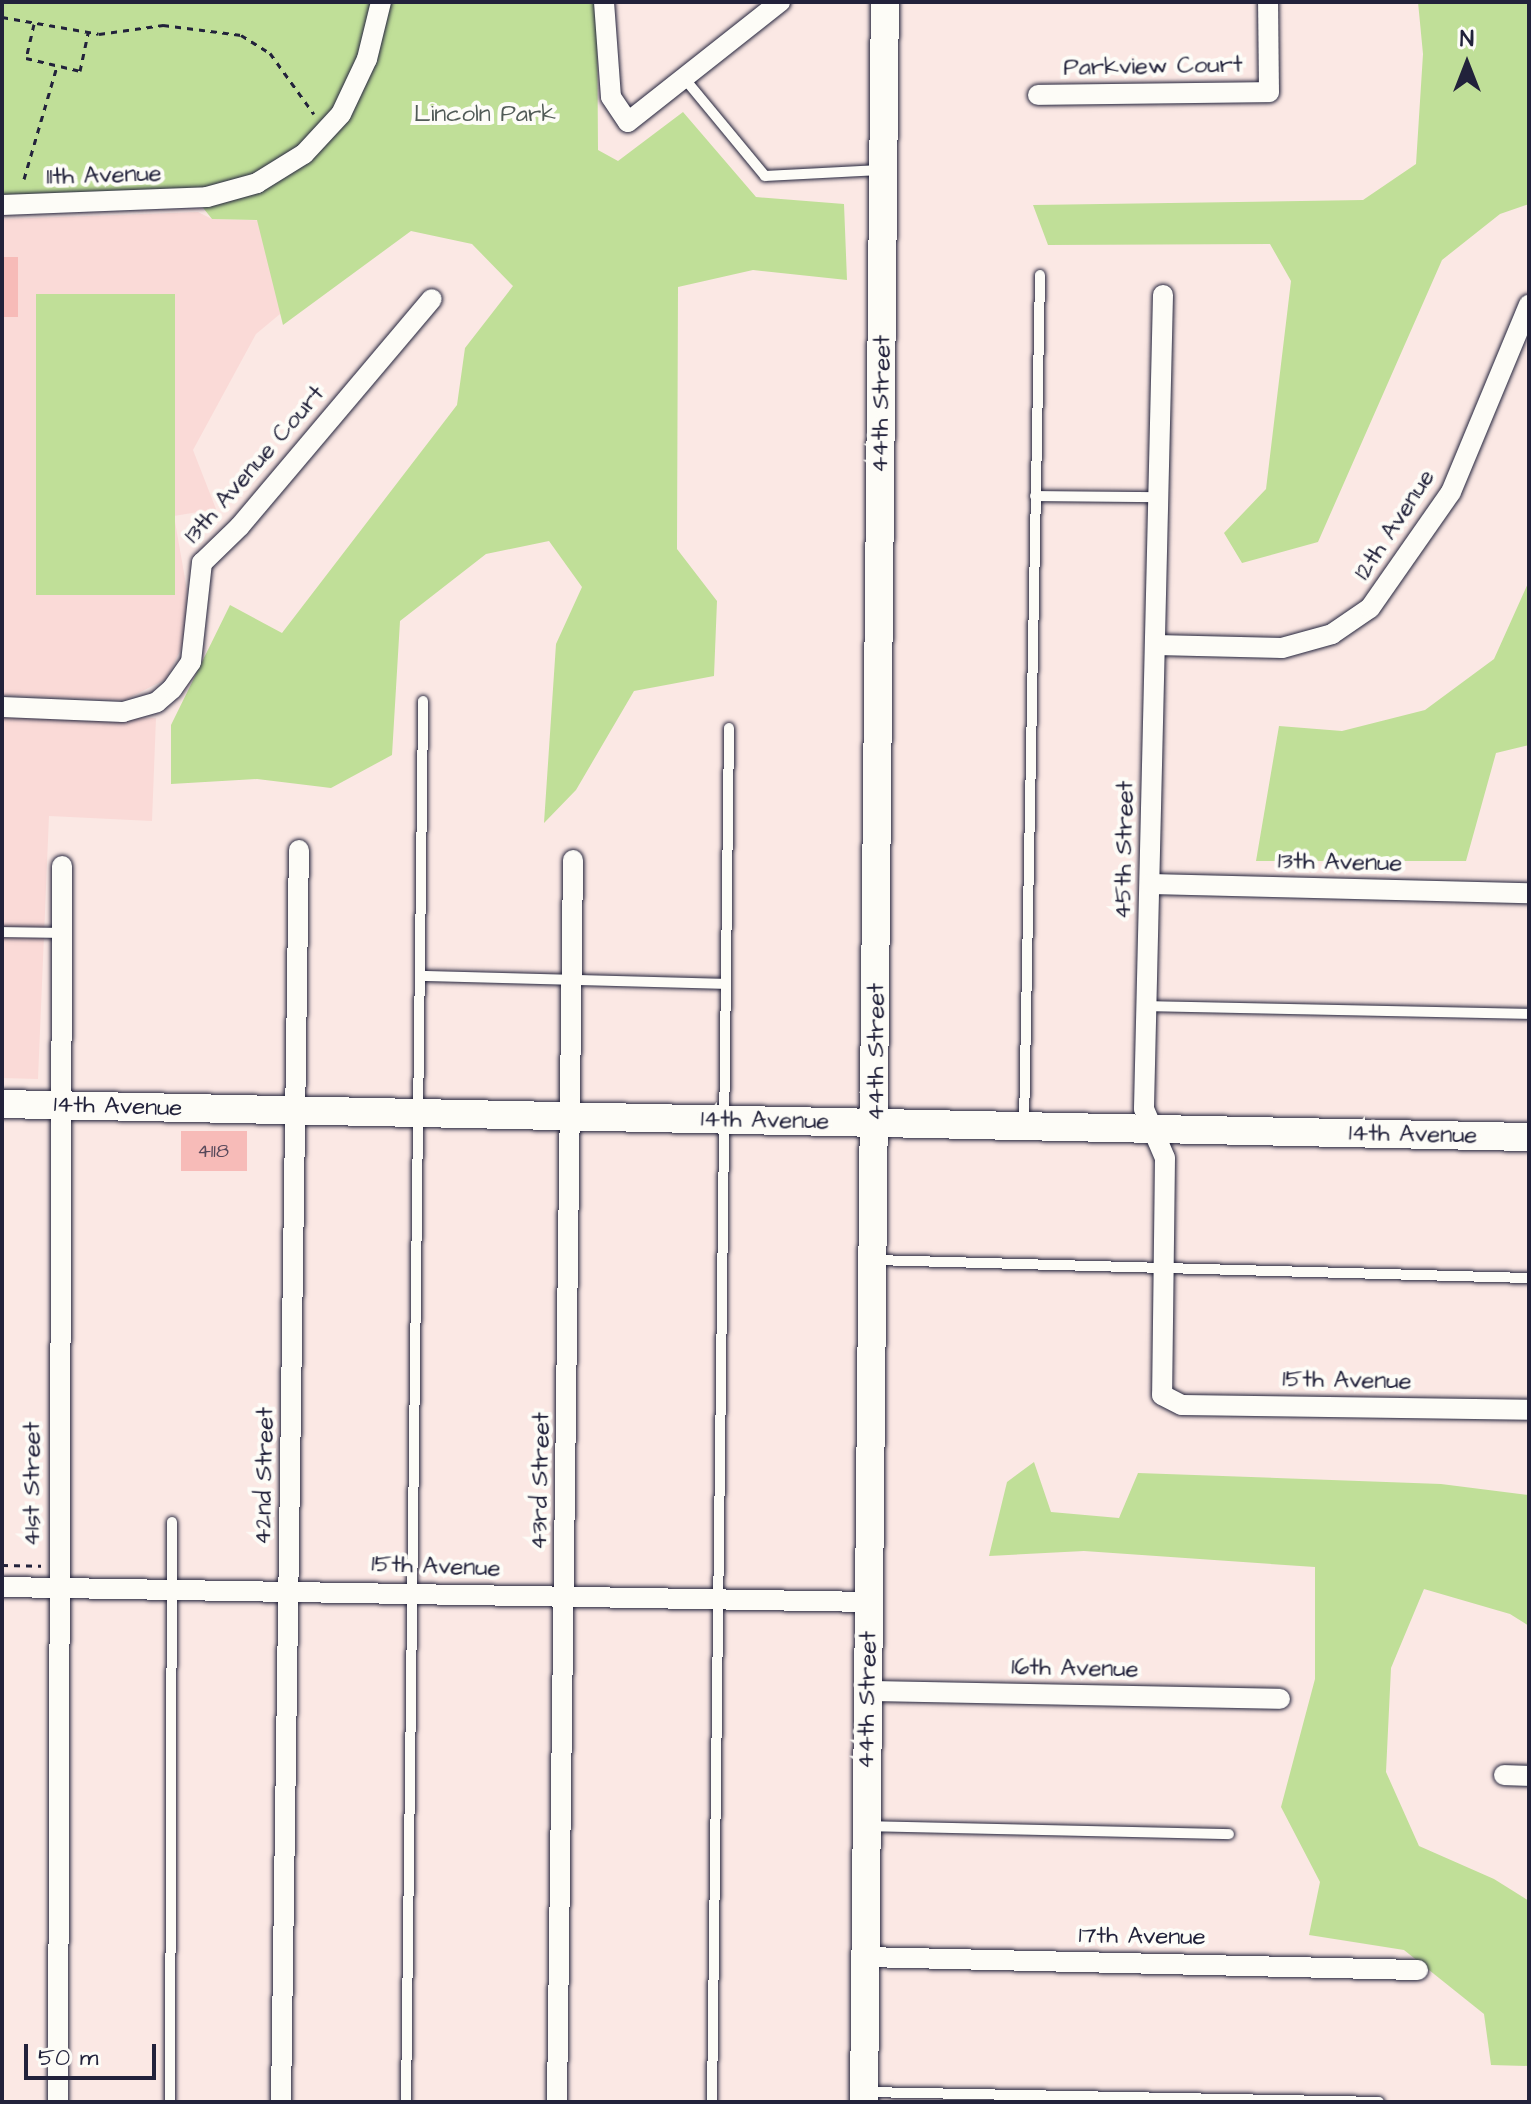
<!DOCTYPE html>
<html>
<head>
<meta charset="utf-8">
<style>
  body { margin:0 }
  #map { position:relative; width:1531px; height:2104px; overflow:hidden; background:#fbe8e4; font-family:"Architects Daughter",sans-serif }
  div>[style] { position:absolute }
  .built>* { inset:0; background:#fadad7 }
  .green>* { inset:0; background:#c0df98; transform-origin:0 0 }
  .building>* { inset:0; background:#f7bbb8; transform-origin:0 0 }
  .path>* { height:3px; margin-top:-1.5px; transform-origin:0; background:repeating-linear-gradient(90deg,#22223b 0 6px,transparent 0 12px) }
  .roads { filter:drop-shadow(0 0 2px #22223b) drop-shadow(0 0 2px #22223b) }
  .lane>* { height:10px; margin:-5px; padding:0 5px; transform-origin:5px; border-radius:5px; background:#fdfcf7 }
  .street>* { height:20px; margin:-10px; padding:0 10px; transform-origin:10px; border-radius:10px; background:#fdfcf7 }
  .secondary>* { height:28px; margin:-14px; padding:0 14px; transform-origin:14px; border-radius:14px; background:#fdfcf7 }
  span { translate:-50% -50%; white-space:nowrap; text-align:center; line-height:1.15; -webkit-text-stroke:8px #fdfcf7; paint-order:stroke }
  .number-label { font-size:20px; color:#57485a }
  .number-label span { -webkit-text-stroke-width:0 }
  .street-label { font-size:24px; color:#22223b }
  .park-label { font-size:24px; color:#515b57 }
  .frame { position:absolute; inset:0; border:4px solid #22223b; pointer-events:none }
  .north { position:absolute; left:1427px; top:24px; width:80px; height:80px; -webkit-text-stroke:6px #fdfcf7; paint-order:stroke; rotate:0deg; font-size:22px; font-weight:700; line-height:32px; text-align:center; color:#22223b }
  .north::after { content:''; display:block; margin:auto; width:28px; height:36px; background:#22223b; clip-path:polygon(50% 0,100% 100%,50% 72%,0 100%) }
  .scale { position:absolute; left:24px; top:2044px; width:132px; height:36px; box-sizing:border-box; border:4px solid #22223b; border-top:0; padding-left:10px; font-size:24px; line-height:28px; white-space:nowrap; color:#22223b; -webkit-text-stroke:6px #fdfcf7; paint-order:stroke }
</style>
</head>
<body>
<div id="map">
  <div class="built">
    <i style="clip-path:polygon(198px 212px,212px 219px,388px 224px,256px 334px,193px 450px,216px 509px,174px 516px,187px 590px,186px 621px,183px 645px,166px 679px,125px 700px,2px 695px,2px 219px)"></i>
    <i style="clip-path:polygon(2px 717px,156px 718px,152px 821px,49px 816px,38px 1079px,2px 1078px)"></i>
  </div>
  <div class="green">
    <i style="clip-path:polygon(2px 2px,597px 2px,598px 150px,618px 161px,683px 112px,756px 197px,844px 204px,847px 280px,753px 270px,678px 287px,677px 549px,717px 601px,714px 676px,634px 691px,576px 790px,544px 823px,556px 644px,582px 587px,549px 541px,486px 554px,400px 621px,392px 755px,331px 788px,257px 779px,171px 784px,171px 725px,230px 605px,282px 633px,457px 405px,465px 348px,513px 286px,472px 244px,411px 231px,283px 325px,257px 220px,212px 219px,188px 189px,2px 195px)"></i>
    <i style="clip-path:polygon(1418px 2px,1529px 2px,1529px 204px,1500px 214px,1442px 260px,1318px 542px,1242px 563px,1224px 533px,1266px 489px,1291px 281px,1270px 244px,1048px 245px,1033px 205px,1363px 200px,1416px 164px,1423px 54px)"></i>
    <i style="left:36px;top:294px;width:139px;height:301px"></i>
    <i style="clip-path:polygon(1529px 581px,1529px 745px,1496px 753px,1466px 861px,1256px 861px,1279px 726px,1342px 731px,1425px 710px,1494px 659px)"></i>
    <i style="clip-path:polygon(1034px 1462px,1051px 1512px,1119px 1518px,1138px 1473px,1441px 1484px,1529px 1495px,1529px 1626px,1510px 1614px,1424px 1589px,1391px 1668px,1386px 1772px,1419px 1846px,1494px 1879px,1529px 1901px,1529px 2066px,1491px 2065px,1484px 2014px,1404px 1950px,1309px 1935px,1320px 1882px,1281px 1807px,1315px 1679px,1315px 1567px,1084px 1551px,989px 1556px,1007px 1482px)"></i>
  </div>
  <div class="building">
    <i style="left:2px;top:257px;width:16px;height:60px"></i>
    <i style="left:181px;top:1131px;width:66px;height:40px"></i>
  </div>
  <div class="path">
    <i style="left:515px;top:2px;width:5px"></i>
    <i style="left:2px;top:17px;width:98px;rotate:9.9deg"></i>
    <i style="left:99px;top:34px;width:65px;rotate:-8deg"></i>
    <i style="left:163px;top:25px;width:79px;rotate:7.3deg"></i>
    <i style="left:241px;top:35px;width:34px;rotate:32deg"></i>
    <i style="left:270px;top:53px;width:75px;rotate:54.2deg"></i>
    <i style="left:34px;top:24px;width:35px;rotate:103deg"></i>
    <i style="left:26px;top:58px;width:56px;rotate:13.5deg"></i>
    <i style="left:80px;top:71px;width:40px;rotate:-78deg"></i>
    <i style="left:24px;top:179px;width:118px;rotate:-73.7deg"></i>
    <i style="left:2px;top:1565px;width:39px;rotate:1deg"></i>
  </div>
  <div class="roads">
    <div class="lane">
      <i style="left:684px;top:78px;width:127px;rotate:50.4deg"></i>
      <i style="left:765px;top:176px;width:115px;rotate:-3deg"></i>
      <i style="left:1035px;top:496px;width:124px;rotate:0.5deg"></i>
      <i style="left:2px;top:932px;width:59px;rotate:1deg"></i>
      <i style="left:422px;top:976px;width:303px;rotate:1.5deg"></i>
      <i style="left:1147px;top:1006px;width:382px;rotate:1.2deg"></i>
      <i style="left:1024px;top:1125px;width:850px;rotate:-88.92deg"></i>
      <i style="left:875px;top:1260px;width:654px;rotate:1.58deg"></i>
      <i style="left:867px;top:1826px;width:362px;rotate:1.3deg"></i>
      <i style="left:865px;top:2092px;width:514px;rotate:1.11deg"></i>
      <i style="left:170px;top:2102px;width:580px;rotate:-89.8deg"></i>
      <i style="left:406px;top:2102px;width:1401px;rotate:-89.3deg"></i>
      <i style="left:712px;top:2102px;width:1374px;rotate:-89.29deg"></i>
    </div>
    <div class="street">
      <i style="left:604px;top:2px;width:95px;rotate:85.8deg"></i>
      <i style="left:611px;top:97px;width:30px;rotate:56deg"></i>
      <i style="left:628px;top:122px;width:194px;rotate:-38.3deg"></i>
      <i style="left:1038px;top:95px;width:231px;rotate:-0.7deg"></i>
      <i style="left:1269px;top:92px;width:90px;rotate:-90.6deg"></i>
      <i style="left:2px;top:205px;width:205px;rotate:-2.2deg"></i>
      <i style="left:207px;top:197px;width:52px;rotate:-15.6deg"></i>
      <i style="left:257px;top:183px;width:55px;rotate:-31.7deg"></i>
      <i style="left:304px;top:154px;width:54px;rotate:-47.2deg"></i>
      <i style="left:341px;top:114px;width:61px;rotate:-64.7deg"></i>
      <i style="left:367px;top:59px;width:59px;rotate:-76.2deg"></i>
      <i style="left:1163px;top:295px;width:814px;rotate:91.34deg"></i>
      <i style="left:1144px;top:1109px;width:53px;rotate:66.8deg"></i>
      <i style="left:1165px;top:1158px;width:237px;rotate:90.7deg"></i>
      <i style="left:1162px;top:1395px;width:22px;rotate:27deg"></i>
      <i style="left:1182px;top:1405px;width:347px;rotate:0.8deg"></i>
      <i style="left:1156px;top:645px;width:126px;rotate:1.4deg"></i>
      <i style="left:1282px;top:648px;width:52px;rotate:-15.6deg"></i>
      <i style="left:1332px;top:634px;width:46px;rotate:-34.4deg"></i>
      <i style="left:1370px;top:608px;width:141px;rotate:-55.1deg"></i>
      <i style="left:1451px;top:492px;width:203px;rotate:-67.4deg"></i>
      <i style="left:2px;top:707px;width:121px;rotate:2.4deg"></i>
      <i style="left:123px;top:712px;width:35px;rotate:-16deg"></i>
      <i style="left:157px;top:702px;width:20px;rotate:-41deg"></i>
      <i style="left:172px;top:689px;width:33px;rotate:-55deg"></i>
      <i style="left:191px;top:662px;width:100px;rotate:-83.7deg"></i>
      <i style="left:202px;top:563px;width:53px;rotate:-44.2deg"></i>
      <i style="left:240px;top:526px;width:297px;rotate:-49.8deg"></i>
      <i style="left:1150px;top:884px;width:379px;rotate:1.4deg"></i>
      <i style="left:2px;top:1587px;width:867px;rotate:0.99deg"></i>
      <i style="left:869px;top:1691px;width:411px;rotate:1.1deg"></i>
      <i style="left:1504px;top:1775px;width:25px;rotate:2deg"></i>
      <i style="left:865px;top:1957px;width:553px;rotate:1.35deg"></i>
      <i style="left:58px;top:2102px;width:1236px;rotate:-89.81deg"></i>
      <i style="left:281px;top:2102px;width:1252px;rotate:-89.18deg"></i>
      <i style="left:557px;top:2102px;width:1242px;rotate:-89.26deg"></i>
    </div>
    <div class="secondary">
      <i style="left:2px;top:1104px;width:1527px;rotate:1.24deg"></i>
      <i style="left:864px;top:2102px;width:2100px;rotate:-89.43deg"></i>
    </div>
  </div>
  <div class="number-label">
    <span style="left:213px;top:1151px">4118</span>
  </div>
  <div class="street-label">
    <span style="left:1153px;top:67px;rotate:-1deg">Parkview Court</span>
    <span style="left:104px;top:176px;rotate:-2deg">11th Avenue</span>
    <span style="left:882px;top:404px;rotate:-89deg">44th Street</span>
    <span style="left:255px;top:465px;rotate:-49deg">13th Avenue Court</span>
    <span style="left:1395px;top:525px;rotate:-57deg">12th Avenue</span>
    <span style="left:1125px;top:850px;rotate:-89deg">45th Street</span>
    <span style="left:1340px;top:863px;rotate:1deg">13th Avenue</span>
    <span style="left:877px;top:1052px;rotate:-90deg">44th Street</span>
    <span style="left:118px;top:1107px;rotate:2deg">14th Avenue</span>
    <span style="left:765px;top:1121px;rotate:1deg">14th Avenue</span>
    <span style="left:1413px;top:1135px;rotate:1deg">14th Avenue</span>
    <span style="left:1347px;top:1381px;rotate:1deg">15th Avenue</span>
    <span style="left:265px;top:1476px;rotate:-89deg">42nd Street</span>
    <span style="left:541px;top:1481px;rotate:-89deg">43rd Street</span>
    <span style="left:33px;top:1484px;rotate:-90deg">41st Street</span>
    <span style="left:436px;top:1567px;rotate:2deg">15th Avenue</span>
    <span style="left:1075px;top:1669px;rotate:1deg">16th Avenue</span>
    <span style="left:868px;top:1700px;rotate:-89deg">44th Street</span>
    <span style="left:1142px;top:1937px;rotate:1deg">17th Avenue</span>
  </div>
  <div class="park-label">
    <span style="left:485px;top:115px">Lincoln Park</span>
  </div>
  <div class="frame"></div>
  <div class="north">N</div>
  <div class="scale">50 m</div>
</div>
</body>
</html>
